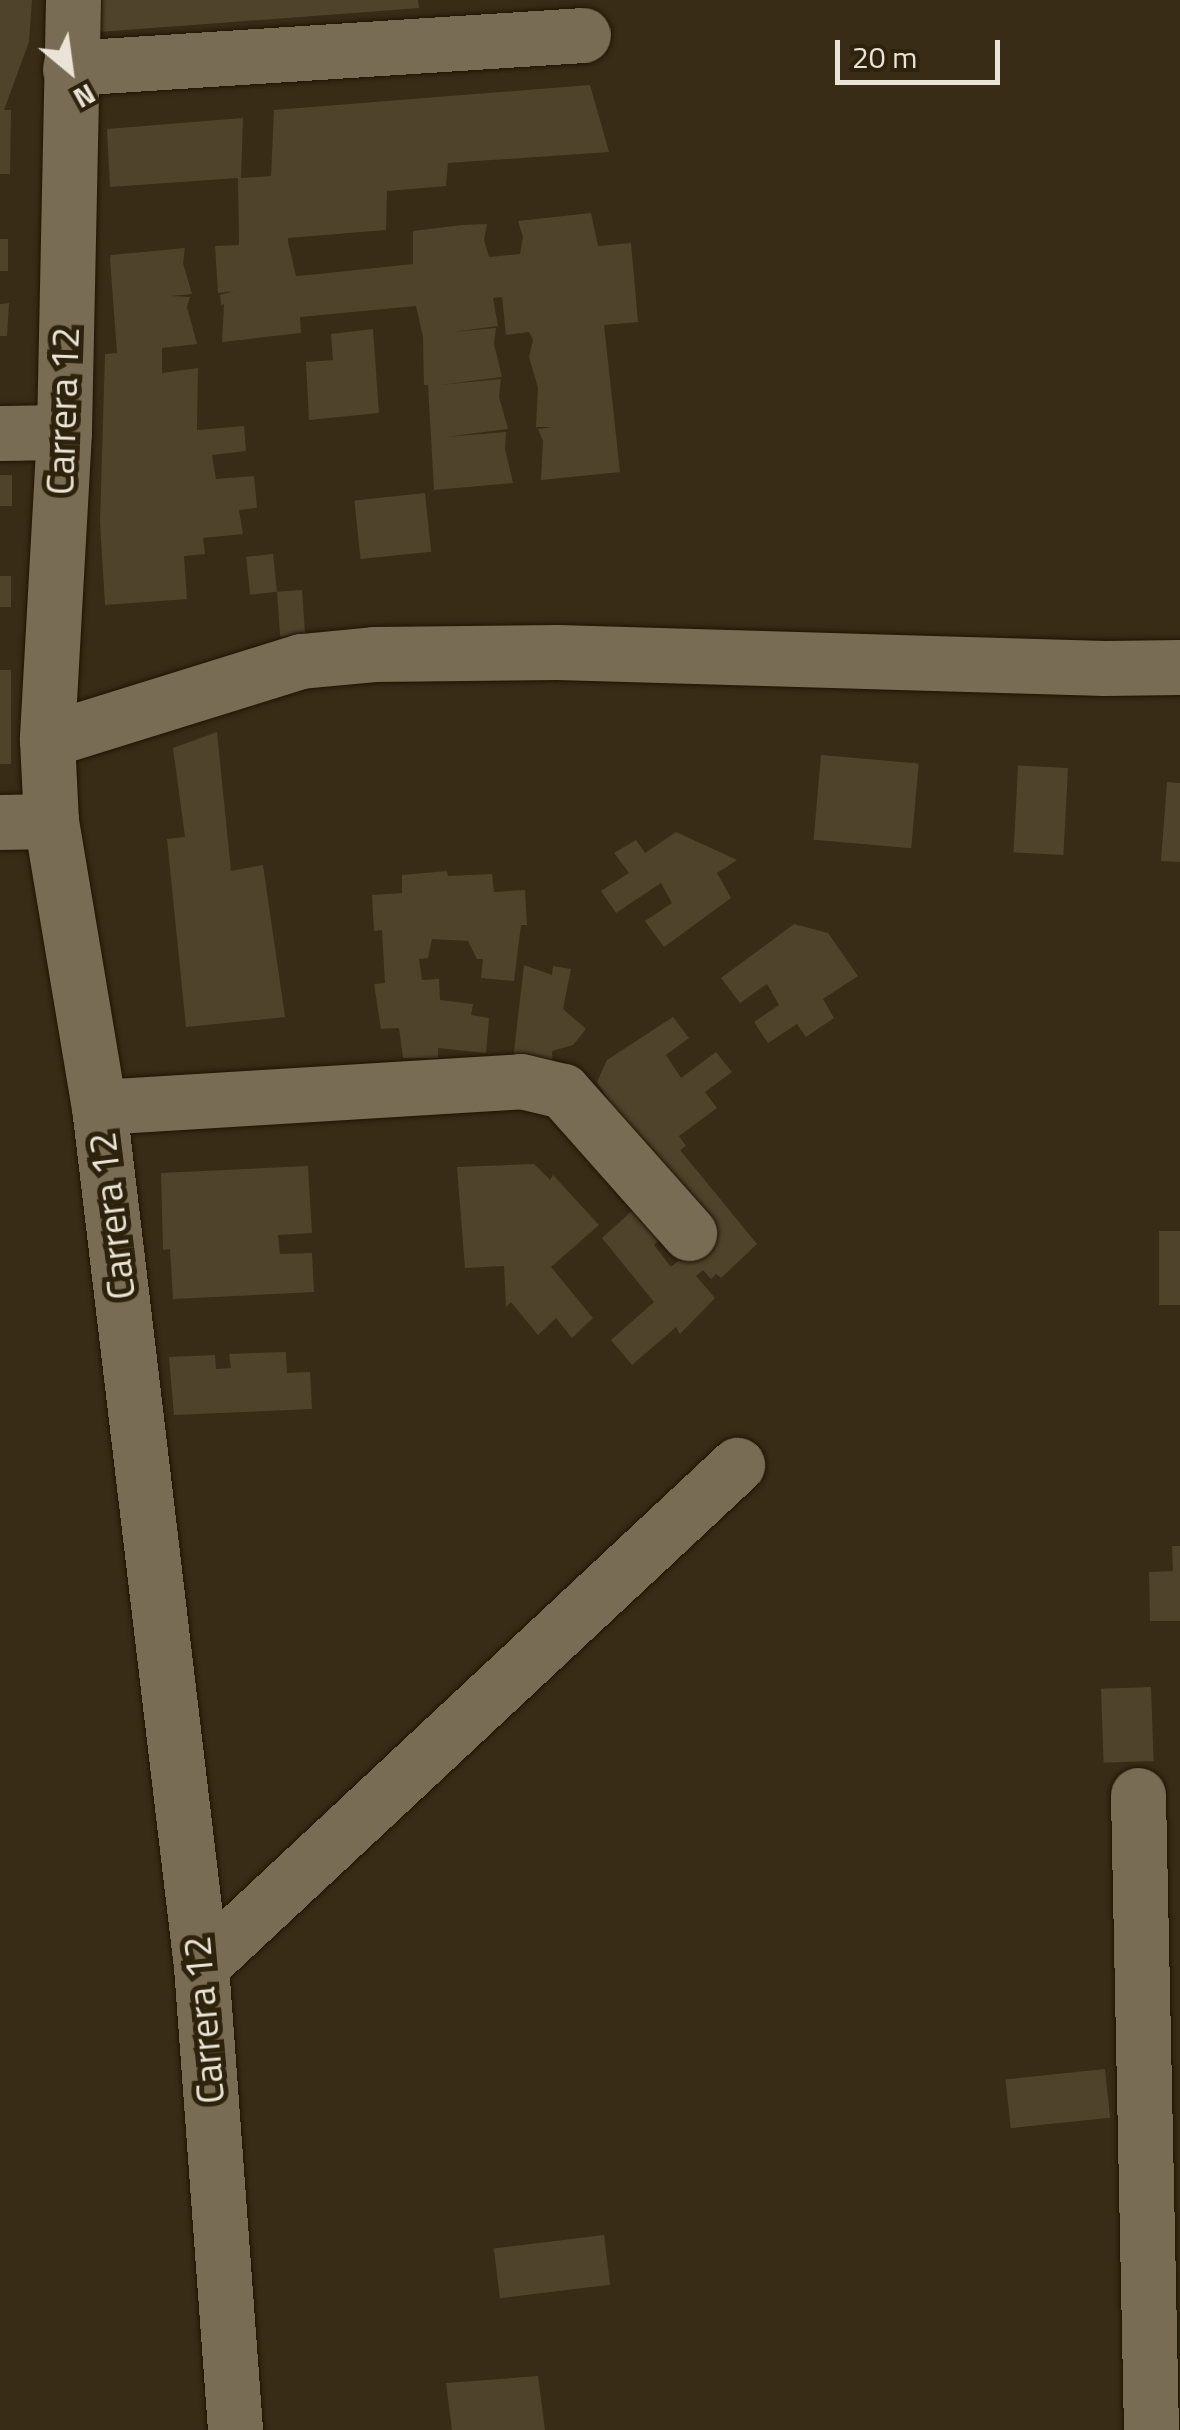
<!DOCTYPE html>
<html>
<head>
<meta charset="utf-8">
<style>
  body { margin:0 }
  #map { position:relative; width:1180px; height:2430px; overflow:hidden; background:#382c16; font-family:"Titillium Web",sans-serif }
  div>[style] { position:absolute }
  .building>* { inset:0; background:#4f432c; transform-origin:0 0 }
  .roads { filter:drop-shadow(0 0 2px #1f1401) drop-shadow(0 0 2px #1f1401) }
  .minor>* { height:55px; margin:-27.5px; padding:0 27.5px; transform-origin:27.5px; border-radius:27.5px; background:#796c54 }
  span { translate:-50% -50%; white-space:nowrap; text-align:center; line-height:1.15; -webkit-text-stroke:10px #2d220c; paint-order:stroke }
  .street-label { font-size:38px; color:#ebe4d6 }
  .north { position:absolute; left:20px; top:20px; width:100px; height:100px; -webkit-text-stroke:8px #2d220c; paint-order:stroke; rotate:151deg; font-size:28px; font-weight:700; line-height:40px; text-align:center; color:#ebe4d6 }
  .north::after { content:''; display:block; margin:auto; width:35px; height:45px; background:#ebe4d6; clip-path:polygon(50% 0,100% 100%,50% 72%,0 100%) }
  .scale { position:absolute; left:835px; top:40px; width:165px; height:45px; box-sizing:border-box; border:5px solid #ebe4d6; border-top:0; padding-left:12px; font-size:30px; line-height:35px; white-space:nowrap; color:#ebe4d6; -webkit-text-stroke:8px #2d220c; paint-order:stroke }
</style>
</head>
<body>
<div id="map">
  <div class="building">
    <i style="clip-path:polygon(0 0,32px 0,29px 42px,4px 110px,11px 110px,10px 174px,0 174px)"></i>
    <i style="clip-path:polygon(100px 0,418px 0,419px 8px,99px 32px)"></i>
    <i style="clip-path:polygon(590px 85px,609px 152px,448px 163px,446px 186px,387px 191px,386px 230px,288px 238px,288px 242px,296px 276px,309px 275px,413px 264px,413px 231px,462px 225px,487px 224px,484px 240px,489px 257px,520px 254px,523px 237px,518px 221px,591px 213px,598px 246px,631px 243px,638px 322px,604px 325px,620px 472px,541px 480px,543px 441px,538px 429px,553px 427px,536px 427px,538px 388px,529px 357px,533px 340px,529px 332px,506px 335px,502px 297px,493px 298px,498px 326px,452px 332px,496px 328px,494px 344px,502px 377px,440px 385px,501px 379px,499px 397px,508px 429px,445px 437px,506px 432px,505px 449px,513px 483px,434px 490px,428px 385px,424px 385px,423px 337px,416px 306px,300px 317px,301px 333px,222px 342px,224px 304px,221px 305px,220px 295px,234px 291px,218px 293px,215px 246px,239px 245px,238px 178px,110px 187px,107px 129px,243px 118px,241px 178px,271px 176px,274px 110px)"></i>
    <i style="left:0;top:239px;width:8px;height:32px"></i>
    <i style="clip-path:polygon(185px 248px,183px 263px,192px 294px,171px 296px,190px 297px,187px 307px,197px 344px,162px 348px,162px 373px,198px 368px,197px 430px,244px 426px,246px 451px,212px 455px,216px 479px,254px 476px,257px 508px,239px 510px,243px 534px,203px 538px,205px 554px,184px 556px,187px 599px,105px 605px,100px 522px,105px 354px,117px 353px,110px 259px,111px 255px)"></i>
    <i style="clip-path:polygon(9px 303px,7px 336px,0 336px,0 304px)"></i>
    <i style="clip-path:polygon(373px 329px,379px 413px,309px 420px,306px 362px,333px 360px,331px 334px)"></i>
    <i style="left:0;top:475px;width:12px;height:31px"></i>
    <i style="left:425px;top:493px;width:59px;height:71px;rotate:84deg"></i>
    <i style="left:273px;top:554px;width:38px;height:27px;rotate:84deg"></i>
    <i style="left:0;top:576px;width:11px;height:31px"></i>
    <i style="left:302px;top:590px;width:45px;height:25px;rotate:86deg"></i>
    <i style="left:0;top:670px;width:11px;height:94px"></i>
    <i style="clip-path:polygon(217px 732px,231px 871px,263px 865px,285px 1017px,186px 1027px,167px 839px,185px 837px,173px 748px)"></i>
    <i style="left:821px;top:755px;width:98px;height:85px;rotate:5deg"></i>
    <i style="left:1068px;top:768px;width:87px;height:50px;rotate:93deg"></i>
    <i style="clip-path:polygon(1167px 782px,1180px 783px,1180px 862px,1161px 861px)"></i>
    <i style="clip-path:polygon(676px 832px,737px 860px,717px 873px,731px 898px,664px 947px,645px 921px,672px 903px,661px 883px,616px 913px,601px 891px,629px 873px,614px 853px,636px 840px,645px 853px)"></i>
    <i style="clip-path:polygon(447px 871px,448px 876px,492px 874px,494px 892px,525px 890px,527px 925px,521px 925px,514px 981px,481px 978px,483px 959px,477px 959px,468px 941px,432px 939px,428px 958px,419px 959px,422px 980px,439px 979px,440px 1000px,473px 1004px,471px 1015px,489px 1018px,486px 1053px,438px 1048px,438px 1058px,403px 1058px,399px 1028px,381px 1029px,374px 984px,385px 983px,382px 930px,374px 931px,372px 895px,402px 893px,402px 875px)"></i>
    <i style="clip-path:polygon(794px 924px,828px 933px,858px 976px,823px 999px,834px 1018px,806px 1037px,797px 1024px,768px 1043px,754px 1022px,779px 1005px,767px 984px,740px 1003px,721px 978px)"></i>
    <i style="clip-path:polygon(524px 965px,552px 975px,553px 966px,571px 969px,563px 1009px,586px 1029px,573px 1045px,552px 1051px,553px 1068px,512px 1069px)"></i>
    <i style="clip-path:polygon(evenodd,673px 1017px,689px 1038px,666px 1055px,681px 1078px,716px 1052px,732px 1072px,705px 1092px,717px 1108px,679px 1136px,686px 1146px,680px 1150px,757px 1244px,721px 1278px,716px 1274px,711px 1279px,703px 1270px,696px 1276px,715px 1298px,680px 1334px,676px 1327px,632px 1365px,611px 1340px,654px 1302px,602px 1238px,663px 1183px,597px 1082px,607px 1060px,673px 1017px,668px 1232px,688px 1253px,671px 1267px,654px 1245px,668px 1232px)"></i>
    <i style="clip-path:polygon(534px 1164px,550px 1180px,553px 1175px,599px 1225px,551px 1267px,593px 1318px,572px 1338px,556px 1318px,538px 1335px,511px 1302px,506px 1307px,504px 1266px,465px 1268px,457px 1167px)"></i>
    <i style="clip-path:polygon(308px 1166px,312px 1233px,278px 1235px,280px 1254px,312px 1253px,314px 1292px,173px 1299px,170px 1249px,163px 1250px,161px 1173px)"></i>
    <i style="left:1159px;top:1231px;width:21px;height:74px"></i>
    <i style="clip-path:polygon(286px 1352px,287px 1373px,310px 1372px,312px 1409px,174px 1415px,169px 1357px,215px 1355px,216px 1369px,231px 1368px,229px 1354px)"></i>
    <i style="clip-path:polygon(1172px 1546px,1180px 1546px,1180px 1621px,1150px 1621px,1149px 1572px,1173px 1571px)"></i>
    <i style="left:1151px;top:1687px;width:74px;height:50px;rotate:88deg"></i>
    <i style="left:1105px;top:2069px;width:49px;height:100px;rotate:84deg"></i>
    <i style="left:604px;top:2235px;width:50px;height:111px;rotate:83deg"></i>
    <i style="clip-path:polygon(538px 2376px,545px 2430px,452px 2430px,446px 2383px)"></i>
  </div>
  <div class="roads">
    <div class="minor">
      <i style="left:73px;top:0;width:432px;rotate:91.2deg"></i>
      <i style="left:64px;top:432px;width:308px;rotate:93.2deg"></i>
      <i style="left:47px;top:740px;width:81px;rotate:87.2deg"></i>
      <i style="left:51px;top:821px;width:290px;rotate:80.5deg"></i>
      <i style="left:99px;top:1107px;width:865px;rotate:83.23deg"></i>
      <i style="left:201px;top:1966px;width:465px;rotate:85.8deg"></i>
      <i style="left:70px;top:68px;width:514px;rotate:-3.68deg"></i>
      <i style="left:0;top:433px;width:64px;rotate:-0.9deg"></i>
      <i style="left:47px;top:740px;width:266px;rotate:-17.3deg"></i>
      <i style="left:301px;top:661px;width:73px;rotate:-5.5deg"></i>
      <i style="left:374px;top:654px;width:183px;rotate:-0.6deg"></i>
      <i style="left:557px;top:652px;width:548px;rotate:1.67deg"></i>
      <i style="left:1105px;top:668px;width:75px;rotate:-0.8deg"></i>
      <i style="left:0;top:822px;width:51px;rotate:-1.1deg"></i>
      <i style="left:99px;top:1107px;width:423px;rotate:-3.5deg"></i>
      <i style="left:521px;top:1081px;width:43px;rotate:13.4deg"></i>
      <i style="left:563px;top:1091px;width:190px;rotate:48.4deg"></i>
      <i style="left:1138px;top:1795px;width:635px;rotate:88.83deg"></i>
      <i style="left:201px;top:1966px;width:734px;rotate:-43.07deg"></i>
    </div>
  </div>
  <div class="street-label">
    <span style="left:63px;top:411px;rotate:-88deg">Carrera 12</span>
    <span style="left:112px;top:1216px;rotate:-97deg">Carrera 12</span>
    <span style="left:204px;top:2020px;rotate:-95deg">Carrera 12</span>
  </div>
  <div class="north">N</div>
  <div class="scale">20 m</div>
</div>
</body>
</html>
